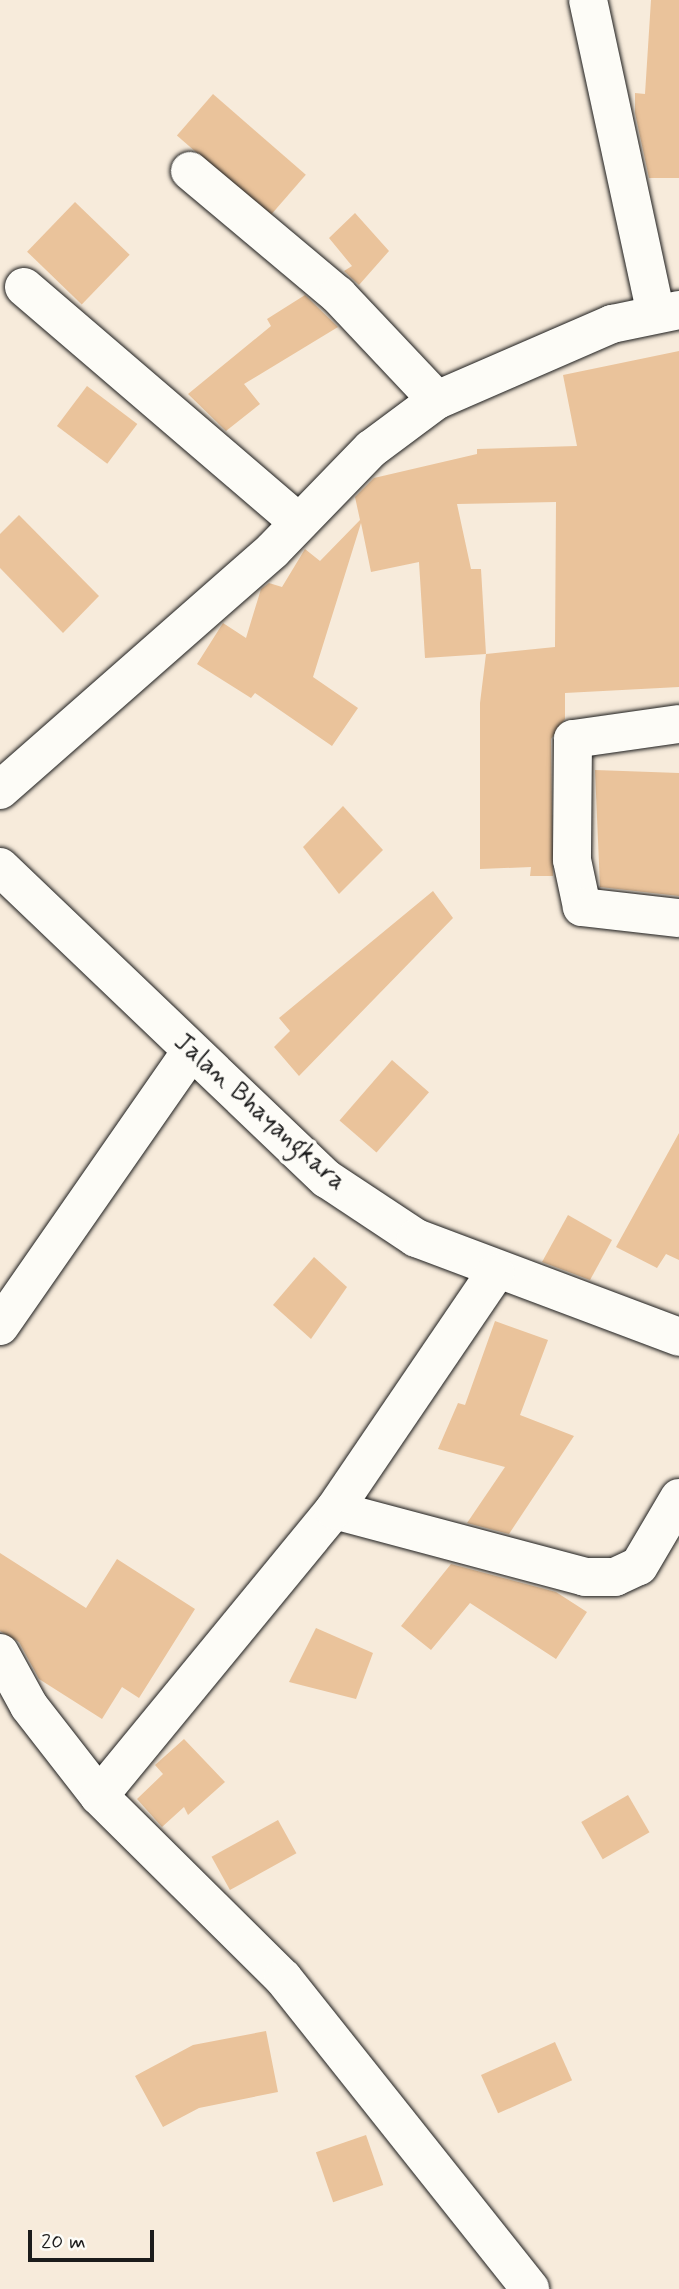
<!DOCTYPE html>
<html>
<head>
<meta charset="utf-8">
<style>
  body { margin:0 }
  #map { position:relative; width:679px; height:2289px; overflow:hidden; background:#f7ebdb; font-family:Mynerve,sans-serif }
  div>[style] { position:absolute }
  .building>* { inset:0; background:#eac39b; transform-origin:0 0 }
  .roads { filter:drop-shadow(0 0 2px #1c1c1c) drop-shadow(0 0 2px #1c1c1c) }
  .minor>* { height:38px; margin:-19px; padding:0 19px; transform-origin:19px; border-radius:19px; background:#fdfcf7 }
  span { translate:-50% -50%; white-space:nowrap; text-align:center; line-height:1.15; -webkit-text-stroke:7px #fdfcf7; paint-order:stroke }
  .street-label { font-size:26px; color:#1c1c1c }
  .scale { position:absolute; left:28px; top:2230px; width:126px; height:32px; box-sizing:border-box; border:4px solid #1c1c1c; border-top:0; padding-left:9px; font-size:21px; line-height:24px; white-space:nowrap; color:#1c1c1c; -webkit-text-stroke:5px #fdfcf7; paint-order:stroke }
</style>
</head>
<body>
<div id="map">
  <div class="building">
    <i style="clip-path:polygon(651px 0,679px 0,679px 178px,649px 178px,635px 113px,635px 93px,645px 94px)"></i>
    <i style="left:213px;top:94px;width:123px;height:55px;rotate:41deg"></i>
    <i style="left:75px;top:202px;width:76px;height:69px;rotate:44deg"></i>
    <i style="clip-path:polygon(355px 213px,389px 251px,359px 285px,344px 271px,352px 266px,329px 238px)"></i>
    <i style="clip-path:polygon(305px 295px,338px 327px,244px 384px,260px 404px,226px 431px,188px 394px,271px 326px,267px 319px)"></i>
    <i style="clip-path:polygon(evenodd,679px 351px,679px 687px,565px 693px,565px 719px,551px 739px,553px 876px,530px 876px,531px 867px,480px 869px,480px 703px,486px 654px,425px 658px,419px 562px,371px 572px,361px 523px,313px 677px,358px 708px,332px 746px,255px 693px,251px 698px,197px 664px,223px 623px,246px 638px,261px 589px,269px 583px,282px 587px,305px 549px,320px 561px,360px 520px,355px 497px,374px 478px,477px 454px,477px 449px,577px 446px,563px 375px,679px 351px,556px 502px,555px 647px,486px 654px,481px 569px,471px 569px,457px 504px,556px 502px)"></i>
    <i style="left:87px;top:386px;width:63px;height:50px;rotate:37deg"></i>
    <i style="clip-path:polygon(19px 515px,99px 596px,63px 633px,0 568px,0 534px)"></i>
    <i style="clip-path:polygon(595px 770px,679px 773px,679px 896px,600px 887px)"></i>
    <i style="clip-path:polygon(343px 806px,383px 850px,339px 894px,303px 847px)"></i>
    <i style="clip-path:polygon(433px 891px,453px 918px,299px 1076px,274px 1047px,290px 1031px,279px 1018px)"></i>
    <i style="left:392px;top:1060px;width:49px;height:80px;rotate:41deg"></i>
    <i style="clip-path:polygon(679px 1133px,679px 1260px,666px 1254px,657px 1268px,616px 1247px)"></i>
    <i style="clip-path:polygon(568px 1215px,612px 1240px,590px 1280px,542px 1262px)"></i>
    <i style="clip-path:polygon(314px 1257px,347px 1287px,311px 1339px,273px 1305px)"></i>
    <i style="clip-path:polygon(495px 1321px,548px 1340px,520px 1415px,574px 1436px,509px 1534px,467px 1523px,505px 1467px,438px 1449px,458px 1403px,465px 1405px)"></i>
    <i style="clip-path:polygon(0 1553px,86px 1608px,117px 1559px,195px 1609px,139px 1698px,122px 1687px,102px 1719px,39px 1679px,19px 1642px,0 1631px)"></i>
    <i style="clip-path:polygon(451px 1564px,556px 1592px,587px 1612px,556px 1659px,470px 1603px,431px 1650px,401px 1626px)"></i>
    <i style="clip-path:polygon(316px 1628px,373px 1653px,356px 1699px,289px 1682px)"></i>
    <i style="clip-path:polygon(184px 1739px,225px 1782px,188px 1815px,184px 1807px,162px 1827px,137px 1799px,163px 1774px,155px 1765px)"></i>
    <i style="left:628px;top:1795px;width:43px;height:54px;rotate:60deg"></i>
    <i style="left:278px;top:1820px;width:38px;height:76px;rotate:61deg"></i>
    <i style="clip-path:polygon(266px 2031px,278px 2092px,199px 2108px,163px 2127px,135px 2076px,193px 2045px)"></i>
    <i style="left:555px;top:2042px;width:42px;height:81px;rotate:66deg"></i>
    <i style="left:366px;top:2135px;width:53px;height:53px;rotate:71deg"></i>
  </div>
  <div class="roads">
    <div class="minor">
      <i style="left:588px;top:0;width:317px;rotate:77.8deg"></i>
      <i style="left:190px;top:171px;width:193px;rotate:40deg"></i>
      <i style="left:338px;top:295px;width:144px;rotate:46.7deg"></i>
      <i style="left:24px;top:287px;width:362px;rotate:40.6deg"></i>
      <i style="left:679px;top:724px;width:107px;rotate:171.9deg"></i>
      <i style="left:573px;top:739px;width:121px;rotate:90.5deg"></i>
      <i style="left:572px;top:860px;width:48px;rotate:78deg"></i>
      <i style="left:582px;top:907px;width:98px;rotate:6.5deg"></i>
      <i style="left:0;top:790px;width:363px;rotate:-41.3deg"></i>
      <i style="left:273px;top:550px;width:141px;rotate:-45.9deg"></i>
      <i style="left:371px;top:449px;width:82px;rotate:-36.6deg"></i>
      <i style="left:437px;top:400px;width:191px;rotate:-23.5deg"></i>
      <i style="left:612px;top:324px;width:68px;rotate:-11.8deg"></i>
      <i style="left:0;top:867px;width:452px;rotate:43.7deg"></i>
      <i style="left:327px;top:1179px;width:107px;rotate:33.5deg"></i>
      <i style="left:416px;top:1238px;width:281px;rotate:20.6deg"></i>
      <i style="left:0;top:1326px;width:333px;rotate:-55.2deg"></i>
      <i style="left:334px;top:1510px;width:260px;rotate:14.9deg"></i>
      <i style="left:585px;top:1577px;width:30px"></i>
      <i style="left:615px;top:1577px;width:26px;rotate:-25deg"></i>
      <i style="left:639px;top:1566px;width:79px;rotate:-59.5deg"></i>
      <i style="left:0;top:1653px;width:60px;rotate:61.3deg"></i>
      <i style="left:29px;top:1706px;width:114px;rotate:52.1deg"></i>
      <i style="left:99px;top:1796px;width:259px;rotate:44.7deg"></i>
      <i style="left:283px;top:1978px;width:397px;rotate:51.5deg"></i>
      <i style="left:99px;top:1796px;width:370px;rotate:-50.6deg"></i>
      <i style="left:334px;top:1510px;width:287px;rotate:-55.8deg"></i>
    </div>
  </div>
  <div class="street-label">
    <span style="left:259px;top:1113px;rotate:42deg">Jalan Bhayangkara</span>
  </div>
  <div class="scale">20 m</div>
</div>
</body>
</html>
